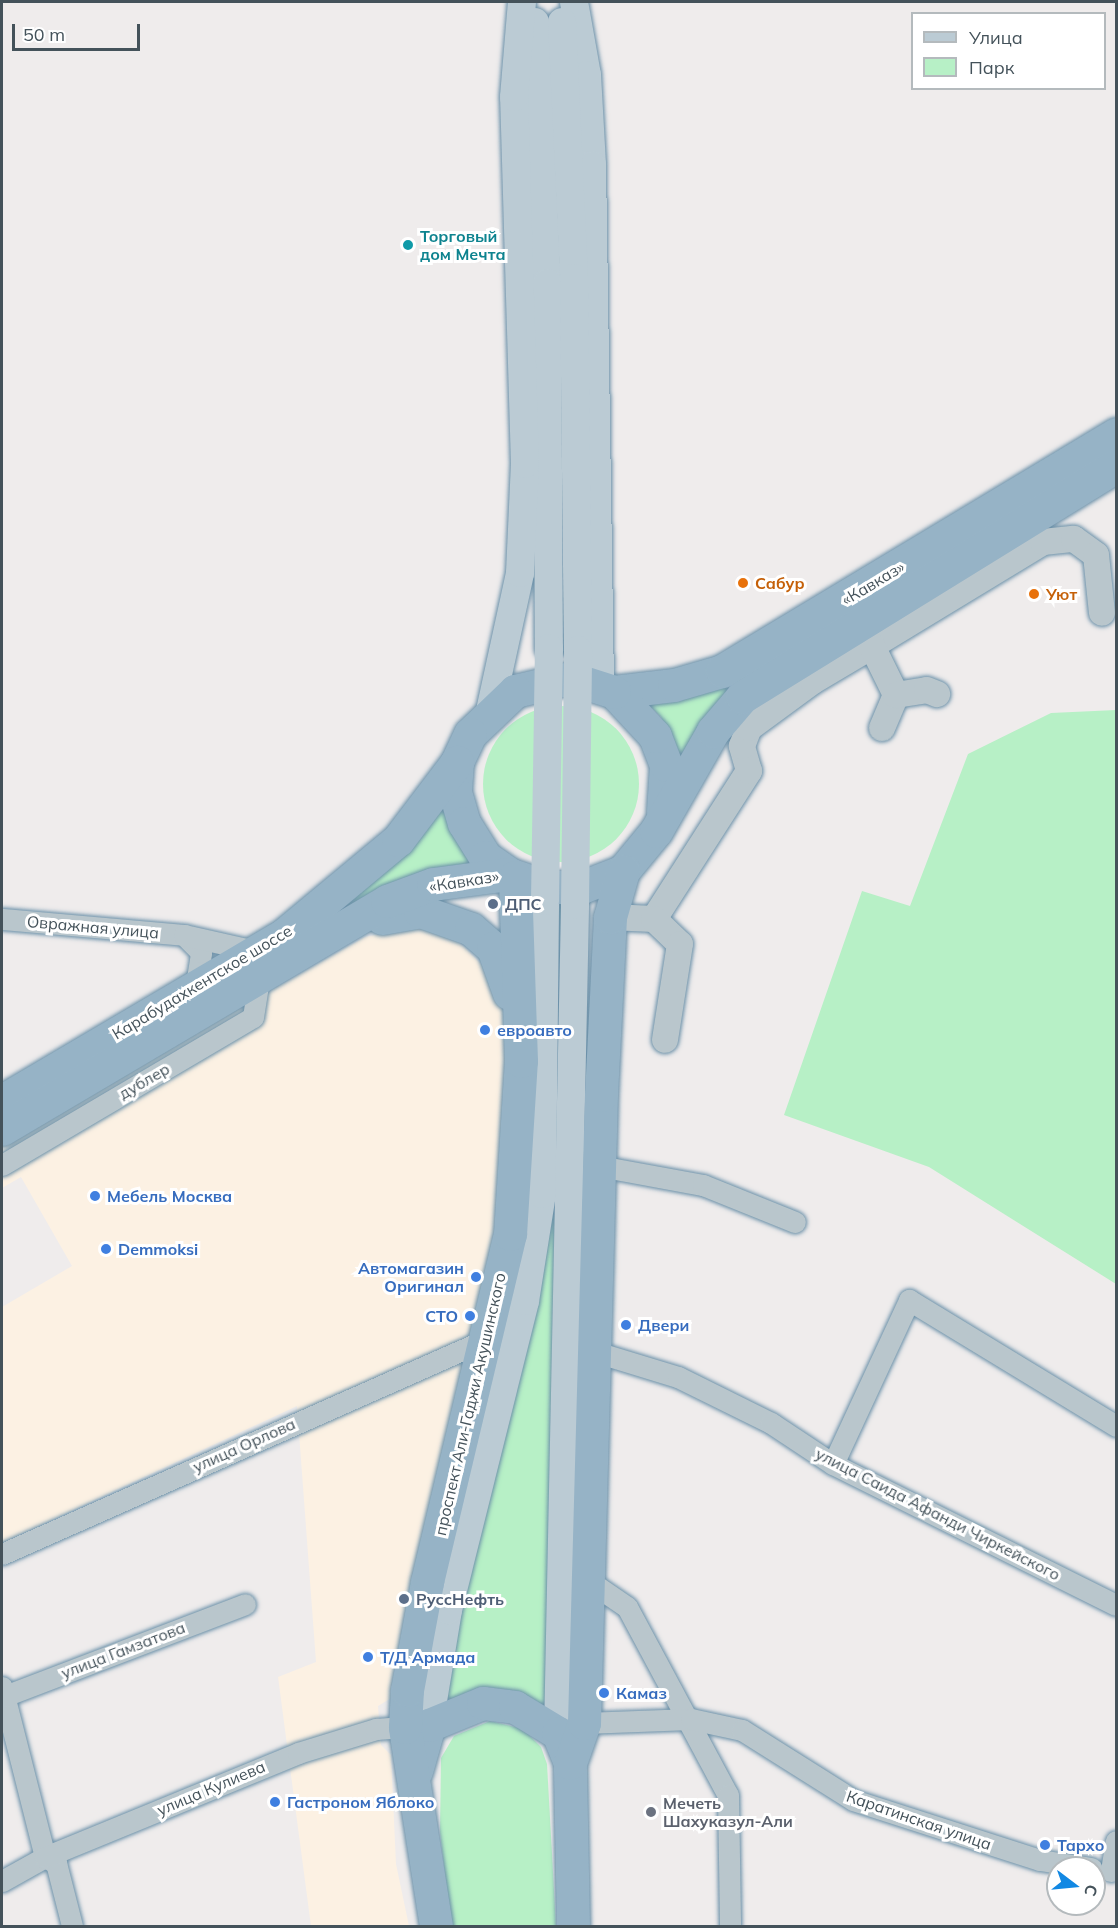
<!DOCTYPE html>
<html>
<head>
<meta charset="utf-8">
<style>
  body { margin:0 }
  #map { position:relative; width:1118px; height:1928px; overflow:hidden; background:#efecec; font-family:Mulish,sans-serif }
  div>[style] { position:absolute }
  .commercial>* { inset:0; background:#fcf1e3 }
  .green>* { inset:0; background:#b7f0c6 }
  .round { border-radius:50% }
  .roads { filter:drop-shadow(0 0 2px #6c91a9) drop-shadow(0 0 2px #6c91a9) }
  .minor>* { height:21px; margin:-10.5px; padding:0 10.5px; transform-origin:10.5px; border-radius:10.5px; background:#b9c6cc }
  .tertiary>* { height:26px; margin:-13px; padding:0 13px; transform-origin:13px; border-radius:13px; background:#b9c6cc }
  .secondary>* { height:28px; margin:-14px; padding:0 14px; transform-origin:14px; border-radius:14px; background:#bbcbd4 }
  .trunk>* { height:33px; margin:-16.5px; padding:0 16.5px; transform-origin:16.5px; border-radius:16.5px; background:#96b3c6 }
  .secondary-bridge>* { height:28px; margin:-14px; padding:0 14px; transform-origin:14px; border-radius:14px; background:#bbcbd4 }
  .dots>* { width:16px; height:16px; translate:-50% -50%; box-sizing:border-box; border:3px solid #fff; border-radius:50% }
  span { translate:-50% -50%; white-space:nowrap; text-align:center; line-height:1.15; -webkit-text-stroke:6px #fff; paint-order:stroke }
  .culture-label { font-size:16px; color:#0d838f; font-weight:700 }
  .left { translate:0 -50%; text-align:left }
  .food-label { font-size:16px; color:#c56008; font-weight:700 }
  .street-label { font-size:16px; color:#44525a }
  .service-label { font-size:16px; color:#4e5e75; font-weight:700 }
  .shop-label { font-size:16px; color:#366cbe; font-weight:700 }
  .right { translate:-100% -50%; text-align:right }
  .worship-label { font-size:16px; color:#5b616d; font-weight:700 }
  .frame { position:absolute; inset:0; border:3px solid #44525a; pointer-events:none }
  .legend { position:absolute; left:911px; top:12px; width:195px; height:78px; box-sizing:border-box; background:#fff; border:2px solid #b4babd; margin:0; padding:8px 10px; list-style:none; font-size:18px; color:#44525a }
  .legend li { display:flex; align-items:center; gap:12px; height:30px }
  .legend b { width:30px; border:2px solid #b4babd }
  .north { position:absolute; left:1046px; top:1856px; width:60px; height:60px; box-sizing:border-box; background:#fff; border:2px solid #b4babd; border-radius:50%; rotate:106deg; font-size:16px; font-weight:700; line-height:24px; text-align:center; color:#44525a }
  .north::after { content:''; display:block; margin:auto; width:21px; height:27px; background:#1288e3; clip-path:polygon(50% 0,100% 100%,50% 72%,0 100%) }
  .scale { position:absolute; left:12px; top:24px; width:128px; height:27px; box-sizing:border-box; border:3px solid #44525a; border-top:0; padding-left:8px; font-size:18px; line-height:21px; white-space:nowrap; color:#44525a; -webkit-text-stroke:4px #fff; paint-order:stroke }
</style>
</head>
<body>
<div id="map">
  <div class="commercial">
    <i style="clip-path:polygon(418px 926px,454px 937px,493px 976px,506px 1022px,506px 1202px,396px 1695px,378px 1706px,381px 1745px,391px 1755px,396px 1864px,409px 1926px,311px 1926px,278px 1677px,316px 1662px,297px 1406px,2px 1543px,2px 1307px,72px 1266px,21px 1177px,2px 1188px,2px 1144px,365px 937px)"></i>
  </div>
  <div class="green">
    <i style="clip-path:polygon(740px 674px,679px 767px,661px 717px,644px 700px)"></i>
    <i class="round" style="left:483px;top:706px;width:156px;height:156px"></i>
    <i style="clip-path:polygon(1116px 710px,1116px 1284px,929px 1167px,784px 1115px,862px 891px,910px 906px,968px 754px,1051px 713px)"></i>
    <i style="clip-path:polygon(443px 796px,482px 870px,298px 945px)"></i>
    <i style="clip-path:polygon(558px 904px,563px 904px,546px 1708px,443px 1706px)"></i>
    <i style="clip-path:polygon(490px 1721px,523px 1729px,541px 1747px,547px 1764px,556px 1926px,451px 1926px,440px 1833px,441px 1758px,454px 1736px)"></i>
  </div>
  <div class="roads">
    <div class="minor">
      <i style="left:2px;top:919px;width:183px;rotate:5deg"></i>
      <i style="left:196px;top:985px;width:33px;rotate:-81deg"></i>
      <i style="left:201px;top:952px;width:24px;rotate:-135deg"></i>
      <i style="left:184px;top:935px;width:73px;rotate:12.7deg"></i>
      <i style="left:2px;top:1165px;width:291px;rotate:-30.5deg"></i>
      <i style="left:253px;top:1017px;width:39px;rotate:-81deg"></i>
      <i style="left:599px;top:1166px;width:106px;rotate:10.4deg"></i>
      <i style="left:703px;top:1185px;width:99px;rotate:21.9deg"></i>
      <i style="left:596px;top:1352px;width:86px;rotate:17deg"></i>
      <i style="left:678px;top:1377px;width:104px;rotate:26.3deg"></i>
      <i style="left:771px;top:1423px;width:74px;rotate:33.5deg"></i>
      <i style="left:833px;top:1464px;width:316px;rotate:26.5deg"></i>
      <i style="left:833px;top:1464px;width:181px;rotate:-65.1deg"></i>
      <i style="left:909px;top:1300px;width:242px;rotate:31.3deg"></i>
      <i style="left:2px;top:1554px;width:531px;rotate:-23.91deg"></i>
      <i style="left:589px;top:1581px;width:46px;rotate:34.4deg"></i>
      <i style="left:627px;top:1607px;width:213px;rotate:61.8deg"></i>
      <i style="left:728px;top:1795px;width:131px;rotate:89.1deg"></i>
      <i style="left:2px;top:1687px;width:175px;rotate:75.8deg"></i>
      <i style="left:45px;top:1857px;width:13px;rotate:29deg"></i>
      <i style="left:56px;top:1863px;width:65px;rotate:75.7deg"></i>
      <i style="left:2px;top:1697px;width:260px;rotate:-20.9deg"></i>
      <i style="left:584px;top:1723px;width:107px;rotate:-2.1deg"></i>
      <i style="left:691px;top:1719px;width:52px;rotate:12.2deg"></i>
      <i style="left:742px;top:1730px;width:131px;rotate:32.2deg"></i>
      <i style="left:853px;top:1800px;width:196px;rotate:17.8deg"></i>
      <i style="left:1040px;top:1860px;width:52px;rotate:8.9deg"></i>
      <i style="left:1111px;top:1871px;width:30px;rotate:-81deg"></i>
      <i style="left:2px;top:1881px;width:49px;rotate:-29.2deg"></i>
      <i style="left:45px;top:1857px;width:274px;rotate:-22.3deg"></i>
      <i style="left:298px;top:1753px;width:82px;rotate:-17.1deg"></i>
      <i style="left:376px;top:1729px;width:41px;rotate:-4.2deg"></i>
    </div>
    <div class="tertiary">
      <i style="left:872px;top:646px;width:200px;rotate:-31.3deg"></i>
      <i style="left:1043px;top:542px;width:31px;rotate:-6deg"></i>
      <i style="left:1074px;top:539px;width:27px;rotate:36deg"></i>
      <i style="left:1096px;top:555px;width:58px;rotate:84.1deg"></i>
      <i style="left:882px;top:728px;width:36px;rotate:-67deg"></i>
      <i style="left:610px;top:917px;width:44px;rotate:2.6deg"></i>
      <i style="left:654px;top:919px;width:176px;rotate:-57.3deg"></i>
      <i style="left:749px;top:771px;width:26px;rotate:-106deg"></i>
      <i style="left:742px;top:746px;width:19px;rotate:-69deg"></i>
      <i style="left:749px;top:728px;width:79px;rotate:-36.3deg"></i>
      <i style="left:813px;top:681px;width:69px;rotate:-30.7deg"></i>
      <i style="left:872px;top:646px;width:55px;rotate:63.9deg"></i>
      <i style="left:896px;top:695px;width:31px;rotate:-9deg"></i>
      <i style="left:927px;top:690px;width:11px;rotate:22deg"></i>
      <i style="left:654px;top:919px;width:36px;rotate:44deg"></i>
      <i style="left:680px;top:944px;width:97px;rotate:98.9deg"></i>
    </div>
    <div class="secondary">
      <i style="left:574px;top:2px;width:74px;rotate:79.9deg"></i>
      <i style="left:587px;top:75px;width:90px;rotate:86.8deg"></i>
      <i style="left:592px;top:165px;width:521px;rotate:89.12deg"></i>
      <i style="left:535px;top:22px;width:261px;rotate:87.4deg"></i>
      <i style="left:547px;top:283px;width:365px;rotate:89.7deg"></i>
      <i style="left:562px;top:22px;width:256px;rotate:87.3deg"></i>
      <i style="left:574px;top:278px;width:372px;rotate:89.4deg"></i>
      <i style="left:490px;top:711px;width:141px;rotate:-77.7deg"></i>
      <i style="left:520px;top:573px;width:109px;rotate:-87.4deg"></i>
      <i style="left:525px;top:464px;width:367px;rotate:-91.7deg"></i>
      <i style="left:514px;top:97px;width:95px;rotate:-85.2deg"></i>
      <i style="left:429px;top:1725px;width:117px;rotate:-80.6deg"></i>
      <i style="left:448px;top:1610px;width:318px;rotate:-76deg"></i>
      <i style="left:525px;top:1301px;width:108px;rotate:-81deg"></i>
      <i style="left:542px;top:1194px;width:293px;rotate:-89.4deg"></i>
      <i style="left:558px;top:1733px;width:828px;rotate:-88.82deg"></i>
    </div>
    <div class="trunk">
      <i style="left:614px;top:692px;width:60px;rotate:-6.7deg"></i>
      <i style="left:674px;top:685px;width:50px;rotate:-16.3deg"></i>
      <i style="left:722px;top:671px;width:460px;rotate:-31deg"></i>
      <i style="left:663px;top:811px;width:46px;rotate:-86.3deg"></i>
      <i style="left:666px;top:765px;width:31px;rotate:-111deg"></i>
      <i style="left:655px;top:736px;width:60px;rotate:-133deg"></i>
      <i style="left:614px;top:692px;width:46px;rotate:-162.3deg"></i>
      <i style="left:570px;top:678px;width:57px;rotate:166.7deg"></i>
      <i style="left:515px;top:691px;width:62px;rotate:136.3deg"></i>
      <i style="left:470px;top:734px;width:31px;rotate:115deg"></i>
      <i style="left:457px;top:762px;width:30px;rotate:94deg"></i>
      <i style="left:455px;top:792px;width:32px;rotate:74deg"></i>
      <i style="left:464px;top:823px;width:40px;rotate:58deg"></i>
      <i style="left:485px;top:857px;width:29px;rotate:35deg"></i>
      <i style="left:509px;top:874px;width:39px;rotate:19deg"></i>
      <i style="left:546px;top:887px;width:36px"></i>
      <i style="left:582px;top:887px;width:44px;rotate:-21.3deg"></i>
      <i style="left:623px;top:871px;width:52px;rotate:-50.5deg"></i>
      <i style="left:656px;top:831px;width:115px;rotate:-60.3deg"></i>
      <i style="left:713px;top:731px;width:45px;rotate:-49.5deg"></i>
      <i style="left:742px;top:697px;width:440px;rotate:-31.7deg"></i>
      <i style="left:382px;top:918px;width:39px;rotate:-10deg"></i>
      <i style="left:420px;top:911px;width:54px;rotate:19.4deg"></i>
      <i style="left:471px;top:929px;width:29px;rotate:41deg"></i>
      <i style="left:493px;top:948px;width:48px;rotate:70.4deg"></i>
      <i style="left:2px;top:1101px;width:329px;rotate:-30.5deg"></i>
      <i style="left:285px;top:934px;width:147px;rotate:-39.8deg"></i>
      <i style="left:398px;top:840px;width:98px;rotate:-52.9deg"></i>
      <i style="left:2px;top:1129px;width:447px;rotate:-30.6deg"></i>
      <i style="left:387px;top:901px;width:49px;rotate:-20.3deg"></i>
      <i style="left:433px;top:884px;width:77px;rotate:-7.5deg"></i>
      <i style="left:416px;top:1771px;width:48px;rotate:-74.2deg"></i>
      <i style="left:429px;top:1725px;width:58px;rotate:-22.2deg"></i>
      <i style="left:483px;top:1703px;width:32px;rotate:7deg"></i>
      <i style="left:515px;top:1707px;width:50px;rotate:31.2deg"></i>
      <i style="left:558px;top:1733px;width:32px;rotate:68deg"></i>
      <i style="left:436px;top:1926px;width:201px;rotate:-98.9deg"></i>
      <i style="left:405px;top:1727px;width:37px;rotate:-87deg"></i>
      <i style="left:407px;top:1690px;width:110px;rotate:-79.5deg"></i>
      <i style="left:427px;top:1582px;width:358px;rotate:-76.6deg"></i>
      <i style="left:510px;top:1234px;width:173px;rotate:-86.4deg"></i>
      <i style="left:521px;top:1061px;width:184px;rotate:-91.9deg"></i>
      <i style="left:573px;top:1926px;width:163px;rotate:-91.1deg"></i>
      <i style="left:570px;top:1763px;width:42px;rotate:-70.7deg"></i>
      <i style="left:584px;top:1723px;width:628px;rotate:-88.45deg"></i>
      <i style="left:601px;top:1095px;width:178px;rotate:-87.1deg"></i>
      <i style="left:610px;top:917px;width:48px;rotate:-74.2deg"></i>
    </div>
  </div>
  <div class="secondary-bridge">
    <i style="left:545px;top:901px;width:253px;rotate:-89.1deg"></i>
    <i style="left:575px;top:905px;width:255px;rotate:-89.3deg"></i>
  </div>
  <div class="dots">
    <i style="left:408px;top:245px;background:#0f9aa8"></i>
    <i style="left:743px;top:583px;background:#e8710a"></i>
    <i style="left:1034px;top:594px;background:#e8710a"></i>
    <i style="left:493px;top:904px;background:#5c6f8a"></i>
    <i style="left:485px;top:1030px;background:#3f7fe0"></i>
    <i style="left:95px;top:1196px;background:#3f7fe0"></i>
    <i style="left:106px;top:1249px;background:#3f7fe0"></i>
    <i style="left:476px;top:1277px;background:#3f7fe0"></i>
    <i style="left:470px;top:1316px;background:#3f7fe0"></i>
    <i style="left:626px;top:1325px;background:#3f7fe0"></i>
    <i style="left:404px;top:1599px;background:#5c6f8a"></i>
    <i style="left:368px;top:1657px;background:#3f7fe0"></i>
    <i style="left:604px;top:1693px;background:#3f7fe0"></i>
    <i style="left:275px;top:1802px;background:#3f7fe0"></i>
    <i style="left:651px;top:1812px;background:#6b7280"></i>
    <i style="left:1045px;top:1845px;background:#3f7fe0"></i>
  </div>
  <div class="culture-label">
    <span class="left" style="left:420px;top:245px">Торговый<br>дом Мечта</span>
  </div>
  <div class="food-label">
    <span class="left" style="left:755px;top:583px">Сабур</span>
    <span class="left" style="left:1046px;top:594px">Уют</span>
  </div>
  <div class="street-label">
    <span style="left:873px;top:583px;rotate:-31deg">«Кавказ»</span>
    <span style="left:464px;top:881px;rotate:-9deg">«Кавказ»</span>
    <span style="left:93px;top:927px;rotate:5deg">Овражная улица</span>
    <span style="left:202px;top:982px;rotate:-31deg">Карабудахкентское шоссе</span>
    <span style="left:144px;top:1081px;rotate:-30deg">дублер</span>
    <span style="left:470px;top:1404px;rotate:-77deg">проспект Али-Гаджи Акушинского</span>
    <span style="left:244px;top:1445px;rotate:-24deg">улица Орлова</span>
    <span style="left:938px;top:1514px;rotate:27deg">улица Саида Афанди Чиркейского</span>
    <span style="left:123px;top:1650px;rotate:-21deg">улица Гамзатова</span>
    <span style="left:211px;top:1788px;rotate:-23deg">улица Кулиева</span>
    <span style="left:919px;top:1820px;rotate:19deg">Каратинская улица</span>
  </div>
  <div class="service-label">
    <span class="left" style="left:505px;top:904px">ДПС</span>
    <span class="left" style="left:416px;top:1599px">РуссНефть</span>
  </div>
  <div class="shop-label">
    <span class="left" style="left:497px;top:1030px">евроавто</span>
    <span class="left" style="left:107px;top:1196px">Мебель Москва</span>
    <span class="left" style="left:118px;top:1249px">Demmoksi</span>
    <span class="right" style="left:464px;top:1277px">Автомагазин<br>Оригинал</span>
    <span class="right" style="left:458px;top:1316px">СТО</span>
    <span class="left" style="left:638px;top:1325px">Двери</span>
    <span class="left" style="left:380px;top:1657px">Т/Д Армада</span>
    <span class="left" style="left:616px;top:1693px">Камаз</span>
    <span class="left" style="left:287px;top:1802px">Гастроном Яблоко</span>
    <span class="left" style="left:1057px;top:1845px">Тархо</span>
  </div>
  <div class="worship-label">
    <span class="left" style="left:663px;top:1812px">Мечеть<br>Шахуказул-Али</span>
  </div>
  <div class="frame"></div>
  <ul class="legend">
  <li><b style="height:8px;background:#bbcbd4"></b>Улица</li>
  <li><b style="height:16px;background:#b7f0c6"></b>Парк</li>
  </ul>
  <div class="north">С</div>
  <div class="scale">50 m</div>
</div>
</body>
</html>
